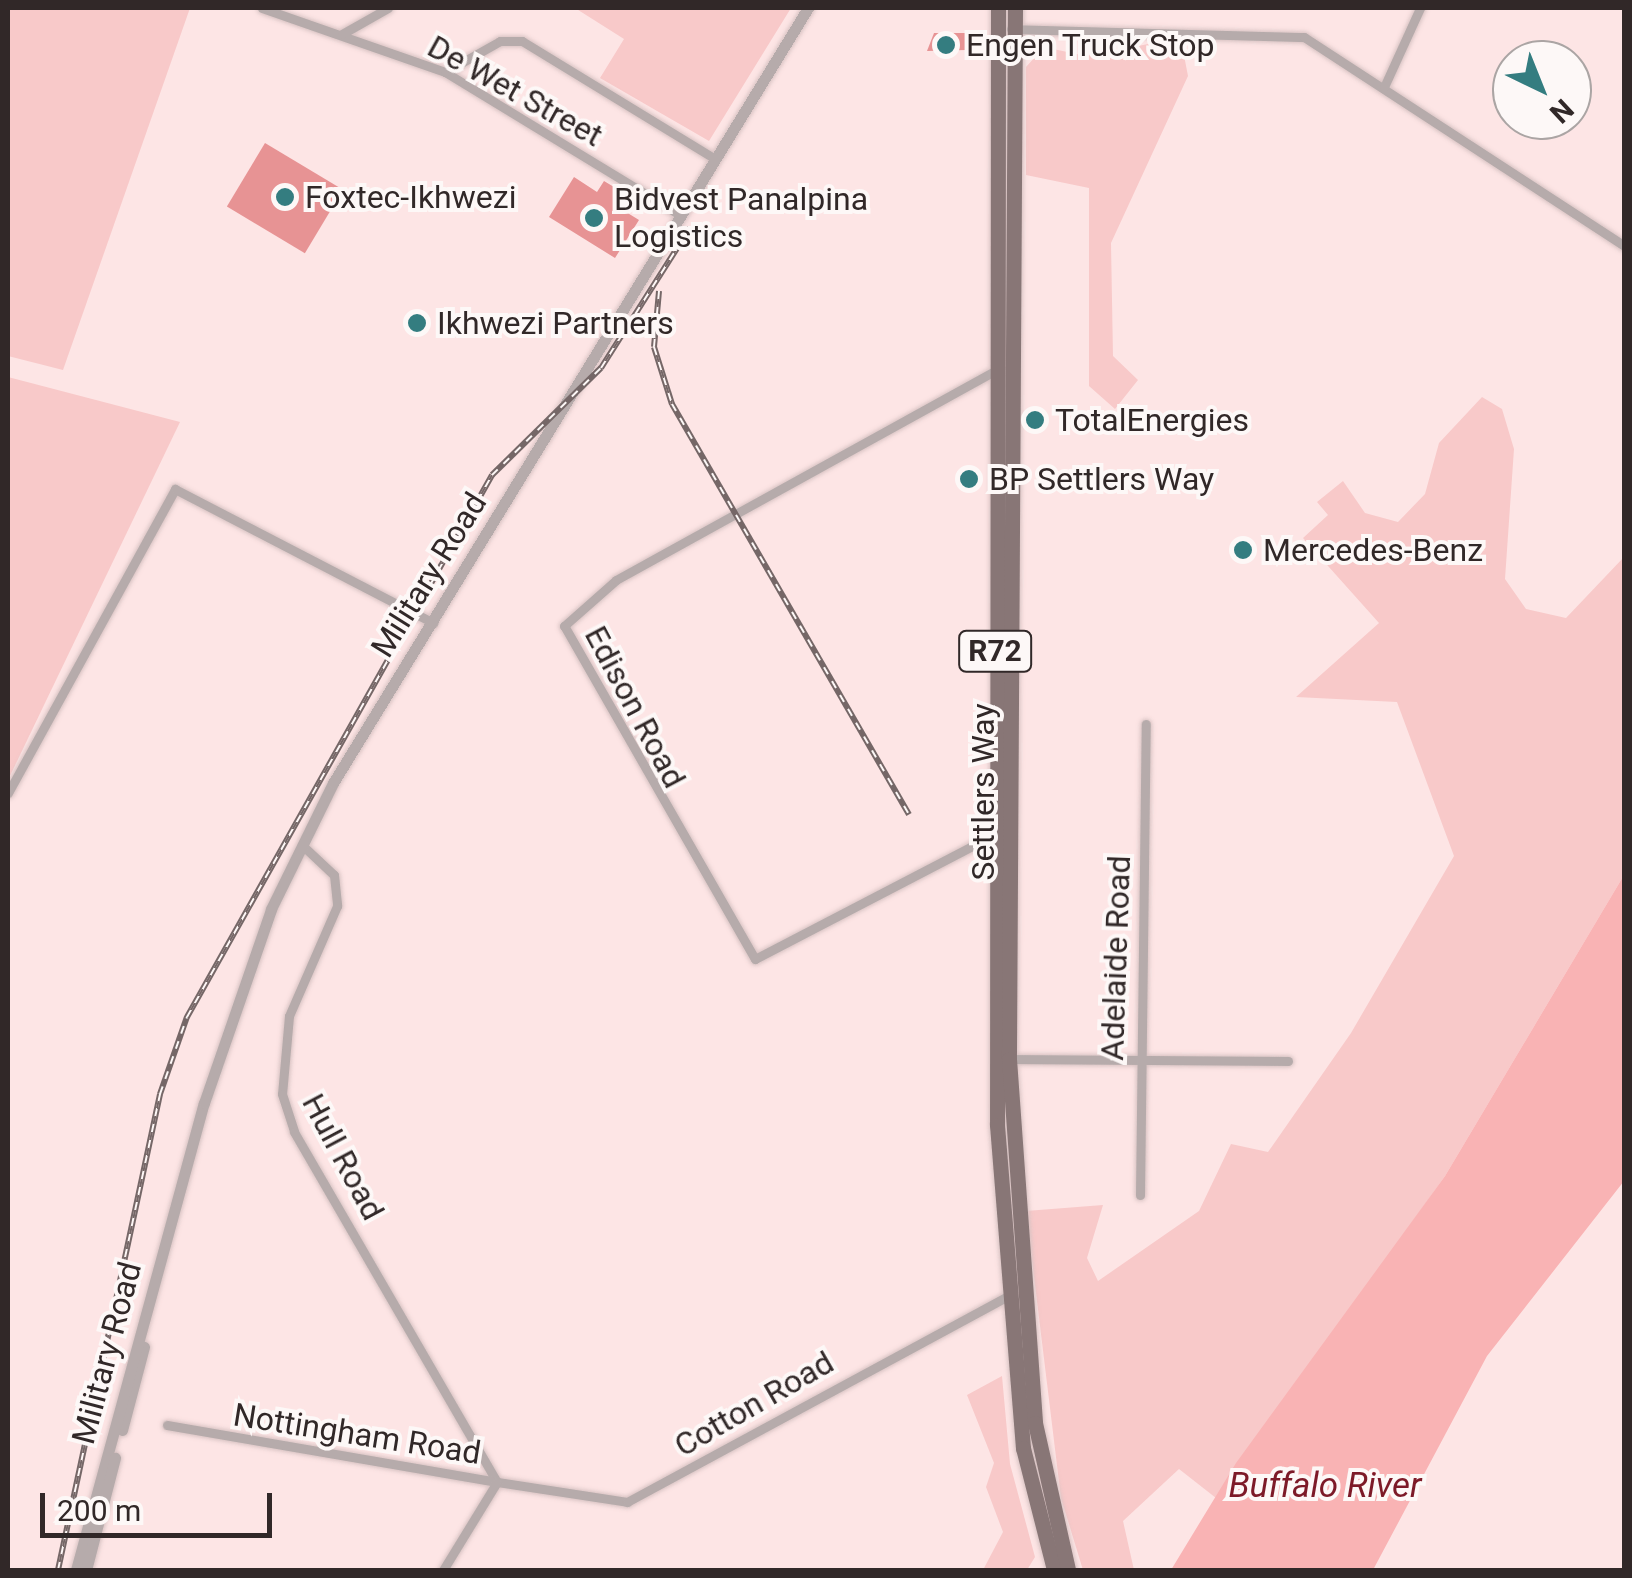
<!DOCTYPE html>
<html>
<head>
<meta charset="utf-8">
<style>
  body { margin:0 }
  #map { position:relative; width:1632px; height:1578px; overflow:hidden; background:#fde5e5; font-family:Roboto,sans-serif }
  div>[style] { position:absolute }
  .green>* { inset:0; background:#f8c9c9 }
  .water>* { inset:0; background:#f9b3b4 }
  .building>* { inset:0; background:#e79394; transform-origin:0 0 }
  .roads { filter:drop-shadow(0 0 2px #d8c3c3) drop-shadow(0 0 2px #d8c3c3) }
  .minor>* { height:9px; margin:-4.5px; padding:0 4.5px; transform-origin:4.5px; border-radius:4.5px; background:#b6abab }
  .tertiary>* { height:11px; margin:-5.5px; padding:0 5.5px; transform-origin:5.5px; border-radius:5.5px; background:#b6abab }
  .primary>* { height:15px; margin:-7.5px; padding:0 7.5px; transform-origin:7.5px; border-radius:7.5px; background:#887676 }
  .rail>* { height:6px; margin-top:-3px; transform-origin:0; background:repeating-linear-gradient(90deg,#fdf8f7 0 8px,#756767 0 16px); box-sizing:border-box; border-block:2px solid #756767 }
  .dots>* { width:28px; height:28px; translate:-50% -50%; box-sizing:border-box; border:5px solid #fdf8f7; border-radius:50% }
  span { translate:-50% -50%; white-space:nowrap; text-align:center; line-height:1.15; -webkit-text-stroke:8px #fdf8f7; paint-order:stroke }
  .shield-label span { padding:2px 8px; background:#fdf8f7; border:2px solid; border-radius:8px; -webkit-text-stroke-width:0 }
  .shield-label { font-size:30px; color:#312828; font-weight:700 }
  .poi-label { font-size:32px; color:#312828 }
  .left { translate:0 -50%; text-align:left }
  .street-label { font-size:32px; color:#312828 }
  .water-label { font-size:35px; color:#7d1a28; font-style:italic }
  .frame { position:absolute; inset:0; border:10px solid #312828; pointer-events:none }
  .north { position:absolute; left:1492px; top:40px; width:100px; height:100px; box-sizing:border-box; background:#fdf8f7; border:2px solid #aba5a4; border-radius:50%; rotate:137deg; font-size:28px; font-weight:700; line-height:40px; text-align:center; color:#312828 }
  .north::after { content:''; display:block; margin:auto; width:35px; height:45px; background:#347d80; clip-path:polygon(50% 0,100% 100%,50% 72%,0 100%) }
  .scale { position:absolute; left:40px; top:1493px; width:232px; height:45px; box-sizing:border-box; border:5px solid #312828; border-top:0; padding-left:12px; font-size:30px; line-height:35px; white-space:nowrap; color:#312828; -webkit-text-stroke:8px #fdf8f7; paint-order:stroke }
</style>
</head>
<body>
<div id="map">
  <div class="green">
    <i style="clip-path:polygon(8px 8px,190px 8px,63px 370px,8px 356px)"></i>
    <i style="clip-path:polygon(575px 8px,791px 8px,709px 141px,600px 78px,624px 39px)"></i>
    <i style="clip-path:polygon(1169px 40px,1182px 45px,1188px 76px,1111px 243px,1113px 356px,1138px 380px,1115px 409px,1089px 386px,1089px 188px,1026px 175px,1026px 67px,1044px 47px,1086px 56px)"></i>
    <i style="clip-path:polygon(8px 377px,180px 422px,8px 780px)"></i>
    <i style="clip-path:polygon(1482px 397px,1502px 409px,1514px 449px,1505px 579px,1526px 609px,1566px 618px,1624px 557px,1624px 875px,1445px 1176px,1216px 1498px,1179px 1469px,1123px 1521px,1134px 1570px,1083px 1570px,1061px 1498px,1026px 1211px,1103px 1205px,1087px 1258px,1098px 1281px,1199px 1211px,1231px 1144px,1268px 1152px,1351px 1033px,1454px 856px,1397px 702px,1296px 697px,1379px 623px,1303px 538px,1328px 515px,1317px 502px,1343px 481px,1365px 513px,1398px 522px,1425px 494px,1439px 443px)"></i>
    <i style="clip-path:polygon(1002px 1376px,1010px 1464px,1035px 1557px,1027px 1570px,983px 1570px,1003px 1532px,986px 1487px,994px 1463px,967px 1395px)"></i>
  </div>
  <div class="water">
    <i style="clip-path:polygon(1624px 875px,1624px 1181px,1487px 1356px,1373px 1570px,1171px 1570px,1236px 1463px,1445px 1176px)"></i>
  </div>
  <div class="building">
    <i style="clip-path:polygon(934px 33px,966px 33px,966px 50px,927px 51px)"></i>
    <i style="left:265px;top:143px;width:91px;height:74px;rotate:31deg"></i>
    <i style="clip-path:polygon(574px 177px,597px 192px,604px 181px,634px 199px,626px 212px,639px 220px,615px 258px,549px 217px)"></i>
  </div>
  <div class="roads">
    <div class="minor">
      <i style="left:262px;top:8px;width:194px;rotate:19.3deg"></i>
      <i style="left:445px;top:72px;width:275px;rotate:31.3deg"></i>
      <i style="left:1011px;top:29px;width:293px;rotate:1.6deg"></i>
      <i style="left:1304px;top:37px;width:382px;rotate:33.1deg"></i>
      <i style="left:342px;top:34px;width:53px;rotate:-29.5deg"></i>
      <i style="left:445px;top:72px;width:63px;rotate:-29.4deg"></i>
      <i style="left:500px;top:41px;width:22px"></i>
      <i style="left:522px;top:41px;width:225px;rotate:31.4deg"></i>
      <i style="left:1384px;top:87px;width:87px;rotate:-65.5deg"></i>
      <i style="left:8px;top:793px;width:347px;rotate:-61.2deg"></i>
      <i style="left:175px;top:489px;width:291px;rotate:27.4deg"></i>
      <i style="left:999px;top:832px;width:275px;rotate:152.5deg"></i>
      <i style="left:755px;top:959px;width:384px;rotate:-119.8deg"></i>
      <i style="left:564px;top:626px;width:69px;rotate:-41.5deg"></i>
      <i style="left:616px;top:580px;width:439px;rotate:-28.9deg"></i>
      <i style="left:302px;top:845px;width:44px;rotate:43.2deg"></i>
      <i style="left:334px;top:875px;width:31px;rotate:84deg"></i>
      <i style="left:337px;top:906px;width:120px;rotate:113.6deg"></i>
      <i style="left:289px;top:1016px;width:78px;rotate:95.1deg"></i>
      <i style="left:282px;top:1094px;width:40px;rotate:72deg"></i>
      <i style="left:294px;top:1132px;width:405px;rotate:59.9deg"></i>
      <i style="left:497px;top:1482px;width:132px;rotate:8.7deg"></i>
      <i style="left:627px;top:1502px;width:438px;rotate:-28.4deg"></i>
      <i style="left:1008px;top:1059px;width:280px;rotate:0.4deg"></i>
      <i style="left:1140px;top:1195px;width:471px;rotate:-89.3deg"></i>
      <i style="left:167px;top:1425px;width:335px;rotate:9.8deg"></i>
      <i style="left:497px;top:1482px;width:103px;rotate:121.5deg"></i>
    </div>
    <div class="tertiary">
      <i style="left:122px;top:1430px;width:86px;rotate:-75.2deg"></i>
      <i style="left:76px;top:1570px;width:484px;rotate:-74.7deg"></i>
      <i style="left:204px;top:1103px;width:205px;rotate:-70.9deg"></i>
      <i style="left:271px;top:909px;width:140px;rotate:-63.8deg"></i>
      <i style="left:333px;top:783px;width:909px;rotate:-58.5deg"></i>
      <i style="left:86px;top:1570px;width:116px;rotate:-75.5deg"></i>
    </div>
    <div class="primary">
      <i style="left:998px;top:8px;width:1117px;rotate:90.05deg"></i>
      <i style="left:997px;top:1125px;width:324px;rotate:85.4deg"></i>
      <i style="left:1023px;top:1448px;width:126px;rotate:75.7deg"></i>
      <i style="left:1015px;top:8px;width:1051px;rotate:90.33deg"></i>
      <i style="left:1009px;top:1059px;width:365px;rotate:85.9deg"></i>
      <i style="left:1035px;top:1423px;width:151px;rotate:77.3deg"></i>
    </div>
  </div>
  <div class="rail">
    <i style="left:659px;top:291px;width:56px;rotate:95.1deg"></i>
    <i style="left:654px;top:347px;width:60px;rotate:72.5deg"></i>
    <i style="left:672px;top:404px;width:474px;rotate:60deg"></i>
    <i style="left:58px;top:1570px;width:487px;rotate:-77.9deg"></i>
    <i style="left:160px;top:1094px;width:82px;rotate:-70.7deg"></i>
    <i style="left:187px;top:1017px;width:622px;rotate:-60.63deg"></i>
    <i style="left:492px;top:475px;width:153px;rotate:-44.5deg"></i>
    <i style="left:601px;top:368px;width:166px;rotate:-57.6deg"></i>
  </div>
  <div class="dots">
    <i style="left:946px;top:45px;background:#347d80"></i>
    <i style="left:285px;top:197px;background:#347d80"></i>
    <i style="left:594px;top:218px;background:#347d80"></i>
    <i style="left:417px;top:323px;background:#347d80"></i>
    <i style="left:1035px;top:420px;background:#347d80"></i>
    <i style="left:969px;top:479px;background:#347d80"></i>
    <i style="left:1243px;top:550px;background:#347d80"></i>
  </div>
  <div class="shield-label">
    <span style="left:995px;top:651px">R72</span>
  </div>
  <div class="poi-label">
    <span class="left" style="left:966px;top:45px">Engen Truck Stop</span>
    <span class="left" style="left:305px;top:197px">Foxtec-Ikhwezi</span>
    <span class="left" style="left:614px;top:218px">Bidvest Panalpina<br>Logistics</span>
    <span class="left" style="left:437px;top:323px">Ikhwezi Partners</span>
    <span class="left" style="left:1055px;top:420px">TotalEnergies</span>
    <span class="left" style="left:989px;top:479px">BP Settlers Way</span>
    <span class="left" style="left:1263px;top:550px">Mercedes-Benz</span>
  </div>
  <div class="street-label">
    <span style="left:515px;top:91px;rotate:29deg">De Wet Street</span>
    <span style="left:429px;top:575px;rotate:-58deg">Military Road</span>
    <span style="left:635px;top:707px;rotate:62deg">Edison Road</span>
    <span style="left:983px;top:792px;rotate:-90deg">Settlers Way</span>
    <span style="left:1116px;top:958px;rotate:-88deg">Adelaide Road</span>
    <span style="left:343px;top:1157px;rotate:62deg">Hull Road</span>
    <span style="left:107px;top:1353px;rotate:-75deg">Military Road</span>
    <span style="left:754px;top:1404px;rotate:-30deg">Cotton Road</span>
    <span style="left:357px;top:1434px;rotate:9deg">Nottingham Road</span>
  </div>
  <div class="water-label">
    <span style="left:1325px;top:1486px">Buffalo River</span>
  </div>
  <div class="frame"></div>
  <div class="north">N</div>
  <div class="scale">200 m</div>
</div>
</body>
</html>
